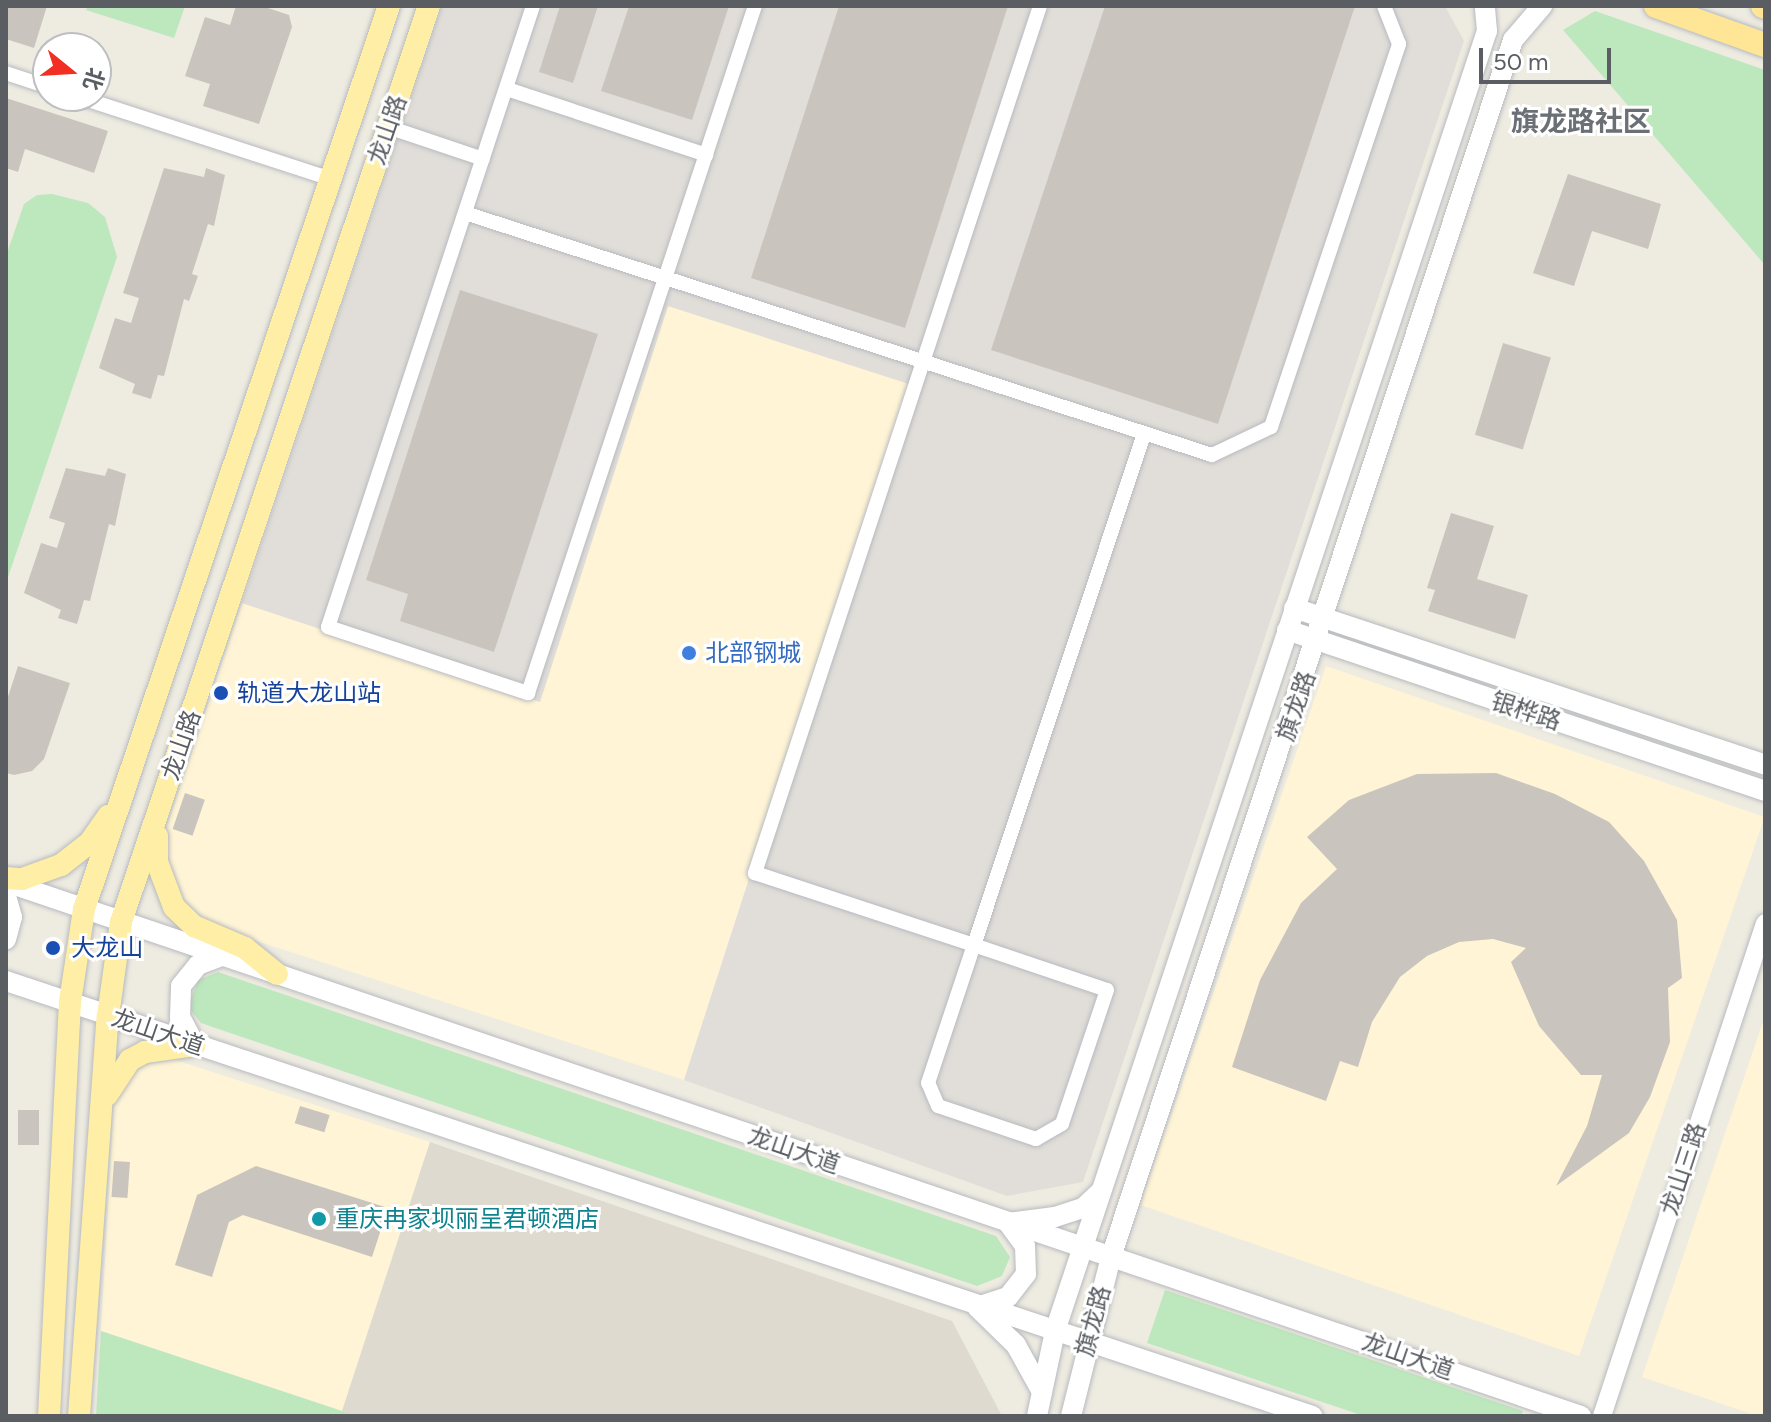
<!DOCTYPE html>
<html>
<head>
<meta charset="utf-8">
<style>
  body { margin:0 }
  #map { position:relative; width:1771px; height:1422px; overflow:hidden; background:#eeebe1; font-family:Figtree,"Noto Sans SC",sans-serif }
  div>[style] { position:absolute }
  .commercial>* { inset:0; background:#fff4d5; transform-origin:0 0 }
  .industrial>* { inset:0; background:#e1ded9 }
  .education>* { inset:0; background:#dedad0 }
  .green>* { inset:0; background:#bde7bc }
  .building>* { inset:0; background:#c9c5be; transform-origin:0 0 }
  .roads { filter:drop-shadow(0 0 2px #b7babf) drop-shadow(0 0 2px #b7babf) }
  .minor>* { height:14px; margin:-7px; padding:0 7px; transform-origin:7px; border-radius:7px; background:#fff }
  .tertiary>* { height:18px; margin:-9px; padding:0 9px; transform-origin:9px; border-radius:9px; background:#fff }
  .secondary>* { height:20px; margin:-10px; padding:0 10px; transform-origin:10px; border-radius:10px; background:#fff }
  .primary>* { height:22px; margin:-11px; padding:0 11px; transform-origin:11px; border-radius:11px; background:#ffeea5 }
  .trunk>* { height:24px; margin:-12px; padding:0 12px; transform-origin:12px; border-radius:12px; background:#ffe696 }
  .dots>* { width:22px; height:22px; translate:-50% -50%; box-sizing:border-box; border:4px solid #fff; border-radius:50% }
  span { translate:-50% -50%; white-space:nowrap; text-align:center; line-height:1.15; -webkit-text-stroke:6px #fff; paint-order:stroke }
  .street-label { font-size:24px; color:#5a5e63 }
  .shop-label { font-size:24px; color:#366cbe }
  .left { translate:0 -50%; text-align:left }
  .transit-label { font-size:24px; color:#164399 }
  .culture-label { font-size:24px; color:#0d838f }
  .quarter-label { font-size:28px; color:#6b7075; font-weight:700 }
  .frame { position:absolute; inset:0; border:8px solid #5a5e63; pointer-events:none }
  .north { position:absolute; left:32px; top:32px; width:80px; height:80px; box-sizing:border-box; background:#fff; border:2px solid #bdbfc1; border-radius:50%; rotate:108deg; font-size:22px; font-weight:700; line-height:32px; text-align:center; color:#5a5e63 }
  .north::after { content:''; display:block; margin:auto; width:28px; height:36px; background:#f22f23; clip-path:polygon(50% 0,100% 100%,50% 72%,0 100%) }
  .scale { position:absolute; left:1479px; top:48px; width:132px; height:36px; box-sizing:border-box; border:4px solid #5a5e63; border-top:0; padding-left:10px; font-size:24px; line-height:28px; white-space:nowrap; color:#5a5e63; -webkit-text-stroke:6px #fff; paint-order:stroke }
</style>
</head>
<body>
<div id="map">
  <div class="commercial">
    <i style="clip-path:polygon(668px 306px,909px 384px,684px 1080px,214px 927px,175px 894px,162px 842px,242px 603px,540px 702px)"></i>
    <i style="left:1326px;top:666px;width:464px;height:570px;rotate:19deg"></i>
    <i style="clip-path:polygon(1765px 1016px,1765px 1416px,1758px 1416px,1642px 1377px)"></i>
    <i style="clip-path:polygon(169px 1058px,430px 1142px,342px 1411px,101px 1331px,114px 1100px,141px 1062px)"></i>
  </div>
  <div class="industrial">
    <i style="clip-path:polygon(442px 6px,1445px 6px,1464px 41px,1083px 1182px,1007px 1196px,684px 1080px,909px 384px,668px 306px,540px 702px,242px 603px)"></i>
  </div>
  <div class="education">
    <i style="clip-path:polygon(430px 1142px,952px 1321px,1002px 1416px,356px 1416px,342px 1411px)"></i>
  </div>
  <div class="green">
    <i style="clip-path:polygon(88px 6px,185px 6px,174px 38px,86px 10px)"></i>
    <i style="clip-path:polygon(1595px 11px,1765px 70px,1765px 265px,1563px 30px)"></i>
    <i style="clip-path:polygon(52px 194px,88px 203px,105px 217px,117px 257px,6px 583px,6px 256px,24px 204px,37px 195px)"></i>
    <i style="clip-path:polygon(218px 972px,996px 1236px,1010px 1257px,1002px 1276px,977px 1286px,201px 1023px,188px 1007px,198px 980px)"></i>
    <i style="clip-path:polygon(1165px 1290px,1523px 1411px,1521px 1416px,1364px 1416px,1147px 1343px)"></i>
    <i style="clip-path:polygon(101px 1331px,342px 1411px,356px 1416px,96px 1416px)"></i>
  </div>
  <div class="building">
    <i style="clip-path:polygon(6px 6px,47px 6px,34px 48px,6px 39px)"></i>
    <i style="clip-path:polygon(236px 6px,262px 6px,289px 15px,292px 27px,259px 124px,203px 106px,210px 84px,185px 76px,205px 17px,230px 25px)"></i>
    <i style="clip-path:polygon(560px 6px,598px 6px,573px 83px,539px 72px)"></i>
    <i style="clip-path:polygon(629px 6px,729px 6px,692px 120px,601px 91px)"></i>
    <i style="clip-path:polygon(839px 6px,1008px 6px,905px 328px,751px 278px)"></i>
    <i style="clip-path:polygon(1105px 6px,1355px 6px,1218px 424px,991px 350px)"></i>
    <i style="clip-path:polygon(6px 98px,108px 131px,94px 173px,25px 149px,18px 172px,6px 168px)"></i>
    <i style="clip-path:polygon(164px 168px,204px 177px,206px 168px,225px 175px,214px 226px,208px 224px,192px 274px,198px 276px,189px 301px,184px 299px,164px 376px,158px 375px,151px 399px,132px 393px,135px 384px,99px 368px,115px 318px,131px 323px,139px 298px,123px 293px)"></i>
    <i style="clip-path:polygon(1568px 174px,1661px 204px,1648px 249px,1592px 231px,1574px 286px,1533px 273px)"></i>
    <i style="clip-path:polygon(460px 290px,598px 334px,494px 652px,400px 621px,408px 594px,366px 580px)"></i>
    <i style="left:1503px;top:343px;width:50px;height:96px;rotate:17deg"></i>
    <i style="clip-path:polygon(66px 468px,105px 476px,108px 468px,126px 474px,115px 526px,109px 524px,90px 601px,84px 600px,77px 624px,58px 618px,61px 610px,24px 593px,41px 543px,57px 548px,65px 523px,49px 518px)"></i>
    <i style="clip-path:polygon(1451px 513px,1494px 526px,1477px 579px,1528px 595px,1515px 639px,1428px 611px,1435px 590px,1427px 588px)"></i>
    <i style="clip-path:polygon(18px 666px,70px 683px,44px 759px,32px 771px,14px 775px,6px 773px,6px 703px)"></i>
    <i style="clip-path:polygon(1496px 773px,1555px 794px,1609px 822px,1644px 861px,1677px 920px,1682px 978px,1668px 988px,1670px 1042px,1650px 1097px,1629px 1133px,1556px 1186px,1587px 1126px,1602px 1075px,1581px 1075px,1539px 1026px,1511px 962px,1526px 948px,1493px 939px,1459px 942px,1427px 956px,1400px 977px,1372px 1022px,1358px 1067px,1340px 1061px,1326px 1101px,1232px 1067px,1260px 980px,1301px 903px,1337px 869px,1307px 837px,1349px 800px,1417px 774px)"></i>
    <i style="left:185px;top:793px;width:21px;height:38px;rotate:19deg"></i>
    <i style="left:300px;top:1106px;width:31px;height:18px;rotate:17deg"></i>
    <i style="left:18px;top:1110px;width:21px;height:35px"></i>
    <i style="left:114px;top:1161px;width:16px;height:36px;rotate:4deg"></i>
    <i style="clip-path:polygon(256px 1166px,388px 1208px,372px 1257px,243px 1215px,229px 1222px,212px 1277px,175px 1265px,197px 1195px)"></i>
  </div>
  <div class="roads">
    <div class="minor">
      <i style="left:533px;top:6px;width:654px;rotate:108.27deg"></i>
      <i style="left:328px;top:627px;width:211px;rotate:18.3deg"></i>
      <i style="left:528px;top:693px;width:724px;rotate:-71.72deg"></i>
      <i style="left:1040px;top:6px;width:913px;rotate:108.2deg"></i>
      <i style="left:755px;top:873px;width:231px;rotate:18.2deg"></i>
      <i style="left:974px;top:945px;width:140px;rotate:18.7deg"></i>
      <i style="left:1107px;top:990px;width:141px;rotate:108.6deg"></i>
      <i style="left:1062px;top:1124px;width:30px;rotate:150deg"></i>
      <i style="left:1036px;top:1139px;width:103px;rotate:-161.4deg"></i>
      <i style="left:938px;top:1106px;width:25px;rotate:-113deg"></i>
      <i style="left:928px;top:1083px;width:145px;rotate:-71.6deg"></i>
      <i style="left:974px;top:945px;width:539px;rotate:-71.6deg"></i>
      <i style="left:6px;top:73px;width:44px;rotate:18.4deg"></i>
      <i style="left:507px;top:89px;width:210px;rotate:18.3deg"></i>
      <i style="left:76px;top:96px;width:268px;rotate:18deg"></i>
      <i style="left:388px;top:127px;width:100px;rotate:18.6deg"></i>
      <i style="left:465px;top:213px;width:785px;rotate:17.95deg"></i>
      <i style="left:1212px;top:455px;width:65px;rotate:-25.4deg"></i>
      <i style="left:1271px;top:427px;width:404px;rotate:-71.5deg"></i>
      <i style="left:1399px;top:44px;width:41px;rotate:-111.5deg"></i>
    </div>
    <div class="tertiary">
      <i style="left:1602px;top:1416px;width:519px;rotate:-71.7deg"></i>
    </div>
    <div class="secondary">
      <i style="left:1294px;top:608px;width:496px;rotate:18.4deg"></i>
      <i style="left:1287px;top:630px;width:504px;rotate:18.61deg"></i>
      <i style="left:6px;top:882px;width:1663px;rotate:18.73deg"></i>
      <i style="left:6px;top:896px;width:22px;rotate:74deg"></i>
      <i style="left:12px;top:917px;width:23px;rotate:105deg"></i>
      <i style="left:6px;top:981px;width:1377px;rotate:18.42deg"></i>
      <i style="left:195px;top:1045px;width:32px;rotate:-118deg"></i>
      <i style="left:180px;top:1017px;width:31px;rotate:-88deg"></i>
      <i style="left:181px;top:986px;width:27px;rotate:-51deg"></i>
      <i style="left:198px;top:965px;width:26px;rotate:-21deg"></i>
      <i style="left:1042px;top:1392px;width:54px;rotate:-119deg"></i>
      <i style="left:1016px;top:1345px;width:54px;rotate:-135.7deg"></i>
      <i style="left:977px;top:1307px;width:33px;rotate:-18deg"></i>
      <i style="left:1008px;top:1297px;width:29px;rotate:-52deg"></i>
      <i style="left:1026px;top:1274px;width:28px;rotate:-92deg"></i>
      <i style="left:1025px;top:1246px;width:29px;rotate:-126deg"></i>
      <i style="left:1008px;top:1223px;width:47px;rotate:-7.3deg"></i>
      <i style="left:1055px;top:1217px;width:29px;rotate:-18deg"></i>
      <i style="left:1083px;top:1208px;width:23px;rotate:-43deg"></i>
      <i style="left:1037px;top:1416px;width:87px;rotate:-78deg"></i>
      <i style="left:1055px;top:1331px;width:1370px;rotate:-71.62deg"></i>
      <i style="left:1487px;top:31px;width:25px;rotate:-95deg"></i>
      <i style="left:1071px;top:1416px;width:164px;rotate:-75.9deg"></i>
      <i style="left:1111px;top:1257px;width:1282px;rotate:-71.72deg"></i>
      <i style="left:1513px;top:40px;width:45px;rotate:-49.5deg"></i>
    </div>
    <div class="primary">
      <i style="left:157px;top:836px;width:26px;rotate:90deg"></i>
      <i style="left:157px;top:862px;width:48px;rotate:69.3deg"></i>
      <i style="left:174px;top:907px;width:28px;rotate:44deg"></i>
      <i style="left:194px;top:926px;width:56px;rotate:23.3deg"></i>
      <i style="left:245px;top:948px;width:41px;rotate:39.1deg"></i>
      <i style="left:6px;top:878px;width:16px;rotate:4deg"></i>
      <i style="left:22px;top:879px;width:41px;rotate:-19.7deg"></i>
      <i style="left:61px;top:865px;width:37px;rotate:-38deg"></i>
      <i style="left:90px;top:842px;width:32px;rotate:-55deg"></i>
      <i style="left:107px;top:1095px;width:42px;rotate:-56.7deg"></i>
      <i style="left:130px;top:1060px;width:17px;rotate:-28deg"></i>
      <i style="left:145px;top:1052px;width:50px;rotate:-8deg"></i>
      <i style="left:49px;top:1416px;width:415px;rotate:-87.1deg"></i>
      <i style="left:70px;top:1002px;width:94px;rotate:-81.4deg"></i>
      <i style="left:84px;top:909px;width:953px;rotate:-71.34deg"></i>
      <i style="left:79px;top:1416px;width:401px;rotate:-85.9deg"></i>
      <i style="left:108px;top:1016px;width:95px;rotate:-82.1deg"></i>
      <i style="left:121px;top:922px;width:966px;rotate:-71.42deg"></i>
    </div>
    <div class="trunk">
      <i style="left:1656px;top:6px;width:116px;rotate:19.7deg"></i>
      <i style="left:1763px;top:6px;width:2px;rotate:27deg"></i>
    </div>
  </div>
  <div class="dots">
    <i style="left:689px;top:653px;background:#3f7fe0"></i>
    <i style="left:221px;top:693px;background:#1a4fb4"></i>
    <i style="left:53px;top:948px;background:#1a4fb4"></i>
    <i style="left:319px;top:1219px;background:#0f9aa8"></i>
  </div>
  <div class="street-label">
    <span style="left:387px;top:130px;rotate:-71deg">龙山路</span>
    <span style="left:1296px;top:706px;rotate:-71deg">旗龙路</span>
    <span style="left:1526px;top:711px;rotate:18deg">银桦路</span>
    <span style="left:181px;top:745px;rotate:-71deg">龙山路</span>
    <span style="left:158px;top:1032px;rotate:19deg">龙山大道</span>
    <span style="left:794px;top:1150px;rotate:19deg">龙山大道</span>
    <span style="left:1683px;top:1169px;rotate:-72deg">龙山三路</span>
    <span style="left:1093px;top:1321px;rotate:-75deg">旗龙路</span>
    <span style="left:1408px;top:1356px;rotate:19deg">龙山大道</span>
  </div>
  <div class="shop-label">
    <span class="left" style="left:705px;top:653px">北部钢城</span>
  </div>
  <div class="transit-label">
    <span class="left" style="left:237px;top:693px">轨道大龙山站</span>
    <span class="left" style="left:71px;top:948px">大龙山</span>
  </div>
  <div class="culture-label">
    <span class="left" style="left:335px;top:1219px">重庆冉家坝丽呈君顿酒店</span>
  </div>
  <div class="quarter-label">
    <span style="left:1581px;top:121px">旗龙路社区</span>
  </div>
  <div class="frame"></div>
  <div class="north">北</div>
  <div class="scale">50 m</div>
</div>
</body>
</html>
